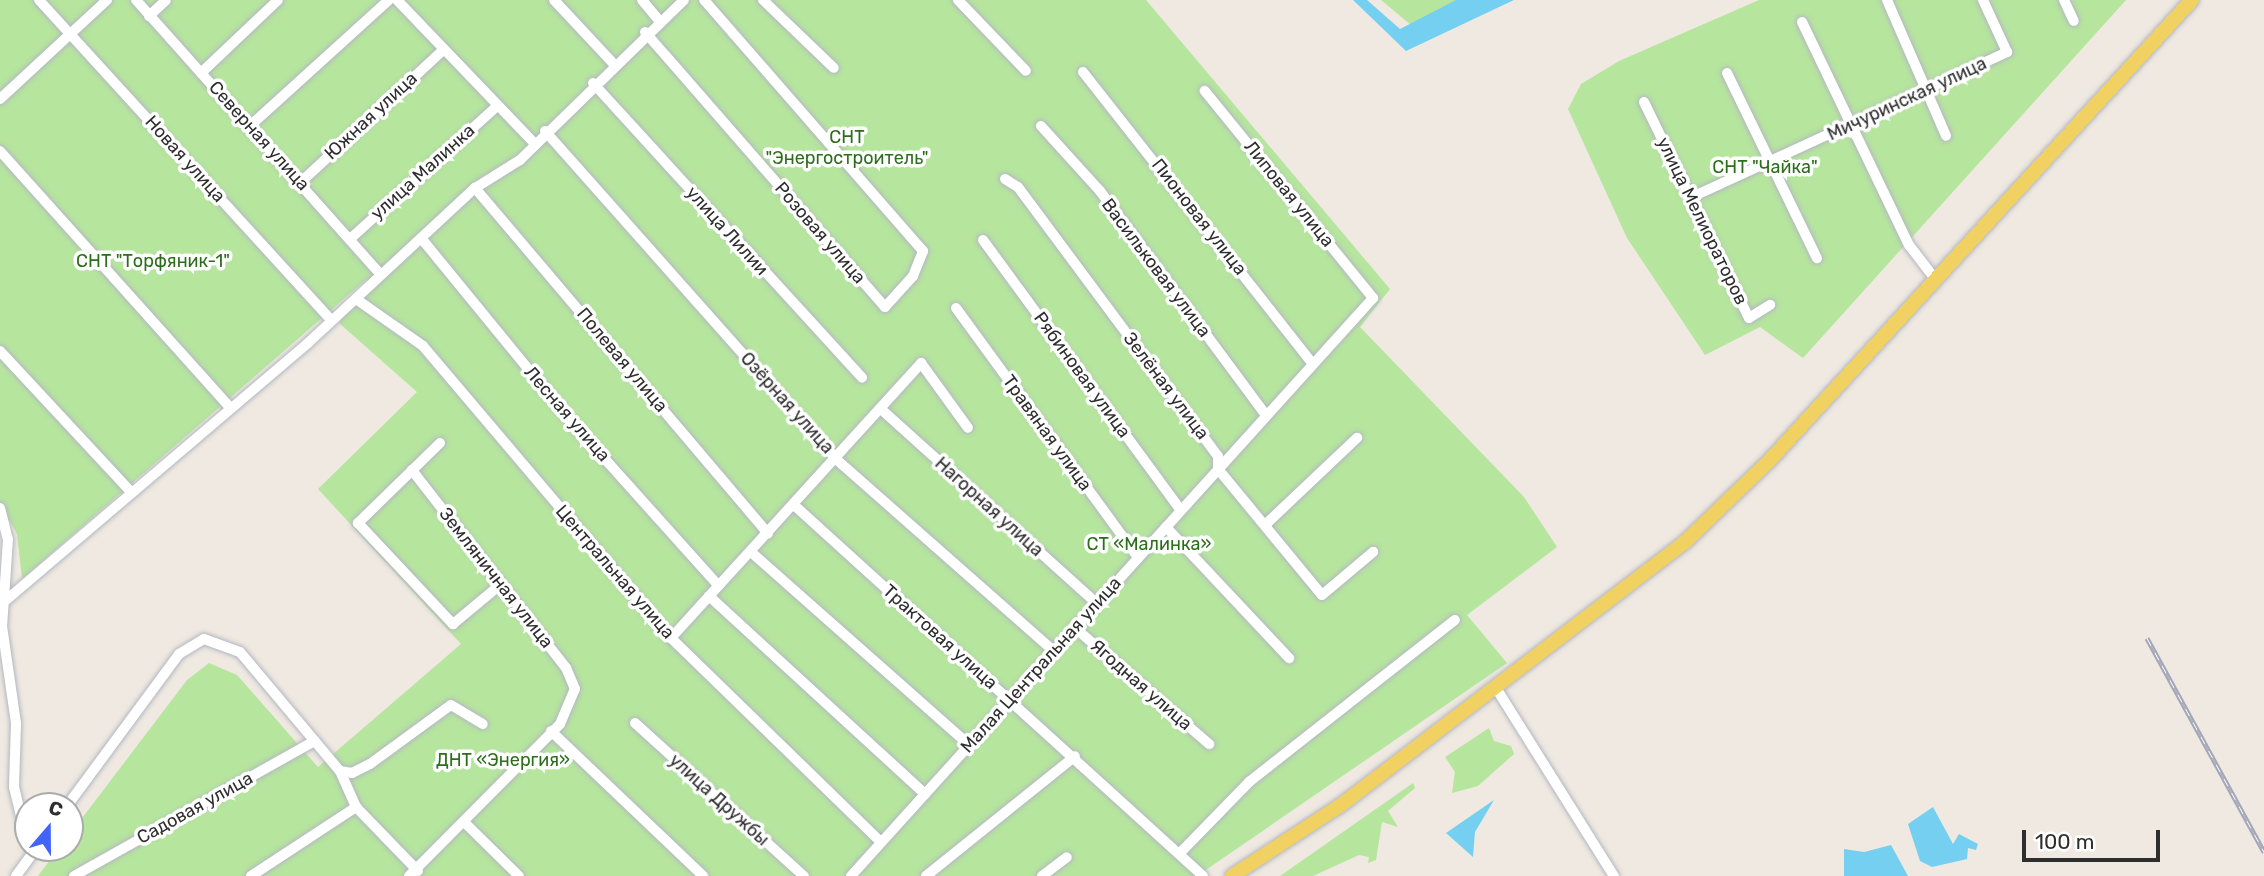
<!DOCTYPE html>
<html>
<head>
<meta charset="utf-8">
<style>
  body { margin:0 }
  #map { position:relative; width:2264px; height:876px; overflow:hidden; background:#efe9e1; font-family:Rubik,sans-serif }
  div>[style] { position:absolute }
  .green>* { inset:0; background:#b6e59e }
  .water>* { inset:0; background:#75cff0 }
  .roads { filter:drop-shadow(0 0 2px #b4b7c1) drop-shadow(0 0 2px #b4b7c1) }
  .minor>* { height:10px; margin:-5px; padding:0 5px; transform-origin:5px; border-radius:5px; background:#fff }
  .major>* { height:14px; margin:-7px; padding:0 7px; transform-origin:7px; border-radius:7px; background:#f2d163 }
  .rail>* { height:5px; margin-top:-2.5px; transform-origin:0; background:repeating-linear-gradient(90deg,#fff 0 8px,#a3a6b8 0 16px); box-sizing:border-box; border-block:2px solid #a3a6b8 }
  span { translate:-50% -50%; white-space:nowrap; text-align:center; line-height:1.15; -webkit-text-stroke:7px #fff; paint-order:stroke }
  .street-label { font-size:18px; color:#2e2e2e }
  .park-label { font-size:18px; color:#2c6e1b }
  .north { position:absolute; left:14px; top:792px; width:70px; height:70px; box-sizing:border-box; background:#fff; border:2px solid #ababab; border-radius:50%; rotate:20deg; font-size:19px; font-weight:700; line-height:28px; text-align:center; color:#2e2e2e }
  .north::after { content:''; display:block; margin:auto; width:24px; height:32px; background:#4264fb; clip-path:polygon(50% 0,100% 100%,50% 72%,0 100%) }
  .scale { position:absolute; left:2022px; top:830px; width:138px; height:32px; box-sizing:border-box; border:4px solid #2e2e2e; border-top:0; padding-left:9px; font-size:21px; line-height:24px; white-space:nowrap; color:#2e2e2e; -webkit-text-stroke:5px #fff; paint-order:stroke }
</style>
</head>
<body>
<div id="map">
  <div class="green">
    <i style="clip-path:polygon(0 0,1146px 0,1390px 289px,1360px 327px,1524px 497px,1557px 547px,1467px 615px,1507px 663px,1197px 876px,38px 876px,59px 848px,70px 848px,70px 834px,187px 680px,209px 663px,237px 675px,318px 767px,461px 644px,318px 489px,417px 392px,339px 323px,369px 277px,22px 579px,17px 534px,0 503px)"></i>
    <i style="clip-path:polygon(1381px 0,1489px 0,1417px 30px)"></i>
    <i style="clip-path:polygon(1759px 0,2126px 0,1803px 358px,1760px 327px,1705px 355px,1627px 238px,1568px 109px,1581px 84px,1619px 61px)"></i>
    <i style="clip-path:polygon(1489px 728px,1494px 741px,1511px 746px,1514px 754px,1478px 786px,1452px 793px,1455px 772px,1445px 757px)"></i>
    <i style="clip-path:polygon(1413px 783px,1415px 788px,1388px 811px,1398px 827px,1382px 822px,1376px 860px,1368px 863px,1369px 857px,1359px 855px,1313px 876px,1280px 876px)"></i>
  </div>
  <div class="water">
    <i style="clip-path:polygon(1353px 0,1367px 0,1400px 29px,1456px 0,1514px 0,1406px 51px)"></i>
    <i style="clip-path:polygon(1494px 800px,1475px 832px,1473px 857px,1446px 833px)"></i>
    <i style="clip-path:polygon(1933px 807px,1953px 844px,1959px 834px,1978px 844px,1976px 850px,1968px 848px,1967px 859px,1932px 867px,1920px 861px,1908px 824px)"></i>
    <i style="clip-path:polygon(1891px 845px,1908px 876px,1844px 876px,1844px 849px,1864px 852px)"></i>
  </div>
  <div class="roads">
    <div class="minor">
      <i style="left:39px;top:0;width:432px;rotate:47.6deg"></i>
      <i style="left:136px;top:0;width:367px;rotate:48.3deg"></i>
      <i style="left:397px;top:0;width:198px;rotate:46.2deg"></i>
      <i style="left:554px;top:0;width:86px;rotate:46.9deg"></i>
      <i style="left:642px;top:0;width:26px;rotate:50deg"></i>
      <i style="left:763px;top:0;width:98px;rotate:43.8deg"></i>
      <i style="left:958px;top:0;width:98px;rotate:46.2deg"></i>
      <i style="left:1887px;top:0;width:148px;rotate:66.5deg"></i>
      <i style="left:2064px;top:0;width:23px;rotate:65deg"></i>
      <i style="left:149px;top:16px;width:23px;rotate:-43deg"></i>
      <i style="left:1802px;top:22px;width:247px;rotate:64.4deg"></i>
      <i style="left:1909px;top:245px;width:44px;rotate:52.4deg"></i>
      <i style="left:645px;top:32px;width:365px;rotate:48.9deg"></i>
      <i style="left:885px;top:307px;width:42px;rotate:-47.9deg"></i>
      <i style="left:913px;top:276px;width:27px;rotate:-68deg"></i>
      <i style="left:923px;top:251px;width:333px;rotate:-131.1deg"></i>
      <i style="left:1083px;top:72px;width:370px;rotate:51.8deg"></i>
      <i style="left:201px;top:73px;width:106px;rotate:-43.5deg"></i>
      <i style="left:1727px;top:73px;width:206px;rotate:64.1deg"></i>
      <i style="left:593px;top:83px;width:399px;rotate:47.6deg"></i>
      <i style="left:0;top:99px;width:146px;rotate:-42.8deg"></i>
      <i style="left:1644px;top:102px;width:240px;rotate:64.1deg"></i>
      <i style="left:1749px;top:318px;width:25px;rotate:-32deg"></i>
      <i style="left:251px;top:125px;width:186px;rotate:-42.2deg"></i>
      <i style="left:1041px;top:126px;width:88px;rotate:47.8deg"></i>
      <i style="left:1100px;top:191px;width:279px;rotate:53.5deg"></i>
      <i style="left:545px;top:131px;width:438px;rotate:48.4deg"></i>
      <i style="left:836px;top:459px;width:289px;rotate:41.4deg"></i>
      <i style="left:0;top:151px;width:341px;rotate:48.1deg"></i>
      <i style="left:1005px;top:179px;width:15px;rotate:32deg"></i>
      <i style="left:1018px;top:187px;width:335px;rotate:53.4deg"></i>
      <i style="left:1218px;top:456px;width:13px;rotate:90deg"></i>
      <i style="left:1218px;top:469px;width:163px;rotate:50.5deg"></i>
      <i style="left:1322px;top:595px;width:67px;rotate:-40.1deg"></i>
      <i style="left:301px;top:182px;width:192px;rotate:-42.9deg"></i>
      <i style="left:475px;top:188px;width:453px;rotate:49.7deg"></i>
      <i style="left:1692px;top:197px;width:347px;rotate:-24.7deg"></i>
      <i style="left:2007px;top:52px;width:57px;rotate:-114.8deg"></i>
      <i style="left:421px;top:238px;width:234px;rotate:50.7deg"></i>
      <i style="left:569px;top:419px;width:224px;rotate:48.1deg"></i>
      <i style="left:350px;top:239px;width:198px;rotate:-42.1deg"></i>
      <i style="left:983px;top:240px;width:333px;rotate:53.8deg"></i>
      <i style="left:356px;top:299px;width:82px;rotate:35deg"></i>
      <i style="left:423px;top:346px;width:383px;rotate:49.7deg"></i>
      <i style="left:671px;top:638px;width:293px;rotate:44.2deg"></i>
      <i style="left:956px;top:308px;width:309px;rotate:53.9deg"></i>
      <i style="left:0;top:351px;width:191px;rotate:47.1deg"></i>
      <i style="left:882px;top:410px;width:288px;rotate:42deg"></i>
      <i style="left:440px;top:443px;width:115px;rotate:135.7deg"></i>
      <i style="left:358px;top:523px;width:139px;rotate:46.8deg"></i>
      <i style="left:453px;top:624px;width:62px;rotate:-39.8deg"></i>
      <i style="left:794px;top:505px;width:552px;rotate:42.21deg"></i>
      <i style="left:0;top:508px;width:32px;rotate:76deg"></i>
      <i style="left:8px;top:539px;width:87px;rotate:93.9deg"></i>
      <i style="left:2px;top:626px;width:98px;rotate:81.8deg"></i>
      <i style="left:16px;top:723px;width:64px;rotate:91.8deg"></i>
      <i style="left:14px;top:787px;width:60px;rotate:76.4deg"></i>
      <i style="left:1265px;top:525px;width:127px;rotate:-43.4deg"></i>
      <i style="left:1166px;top:527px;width:180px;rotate:46.8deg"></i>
      <i style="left:751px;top:552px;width:291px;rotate:41.5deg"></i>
      <i style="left:709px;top:596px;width:293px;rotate:42.5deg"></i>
      <i style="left:5px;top:601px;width:398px;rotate:-40.4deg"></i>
      <i style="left:308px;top:343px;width:228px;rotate:-42.9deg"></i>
      <i style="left:475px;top:188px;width:53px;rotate:-31.9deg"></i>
      <i style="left:520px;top:160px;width:229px;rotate:-44.3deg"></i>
      <i style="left:1074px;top:627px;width:179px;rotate:40.9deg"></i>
      <i style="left:671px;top:638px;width:372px;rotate:-47.7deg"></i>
      <i style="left:921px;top:363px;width:80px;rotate:54.1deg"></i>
      <i style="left:1496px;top:688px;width:222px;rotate:57.9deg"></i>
      <i style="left:635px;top:723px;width:228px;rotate:42.2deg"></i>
      <i style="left:551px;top:731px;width:210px;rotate:43.6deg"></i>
      <i style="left:340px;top:771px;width:39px;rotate:66deg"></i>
      <i style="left:356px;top:807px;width:89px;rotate:45.9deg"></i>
      <i style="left:67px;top:806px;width:189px;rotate:-53.6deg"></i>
      <i style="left:179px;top:654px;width:29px;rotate:-31deg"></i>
      <i style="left:204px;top:639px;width:38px;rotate:20deg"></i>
      <i style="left:240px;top:652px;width:155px;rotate:50deg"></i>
      <i style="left:340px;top:771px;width:12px;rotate:9deg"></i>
      <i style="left:352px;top:773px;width:20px;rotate:-27deg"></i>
      <i style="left:370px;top:764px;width:100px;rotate:-36.1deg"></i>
      <i style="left:451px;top:705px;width:37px;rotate:31deg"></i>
      <i style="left:464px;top:822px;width:77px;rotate:44.5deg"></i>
      <i style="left:1181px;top:852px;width:98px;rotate:-45.8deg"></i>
      <i style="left:1249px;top:782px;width:262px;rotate:-38.2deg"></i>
      <i style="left:16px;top:876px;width:34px;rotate:-54deg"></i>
      <i style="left:74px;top:876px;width:276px;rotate:-29.3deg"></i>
      <i style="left:251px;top:876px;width:126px;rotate:-33.3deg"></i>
      <i style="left:409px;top:876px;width:214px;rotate:-45.2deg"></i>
      <i style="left:560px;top:724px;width:38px;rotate:-67deg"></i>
      <i style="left:575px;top:689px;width:23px;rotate:-113deg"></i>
      <i style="left:566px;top:668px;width:251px;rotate:-127.9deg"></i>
      <i style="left:851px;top:876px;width:779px;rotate:-47.91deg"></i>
      <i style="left:1373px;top:298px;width:267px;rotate:-129.1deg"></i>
      <i style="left:926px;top:876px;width:191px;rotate:-38.8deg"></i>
      <i style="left:1042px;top:876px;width:31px;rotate:-37deg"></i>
    </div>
    <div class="major">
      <i style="left:1232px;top:876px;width:130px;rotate:-33.1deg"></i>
      <i style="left:1341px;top:805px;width:433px;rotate:-37.4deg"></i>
      <i style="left:1685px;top:542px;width:118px;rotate:-44deg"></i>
      <i style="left:1770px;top:460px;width:624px;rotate:-47.47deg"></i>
    </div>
  </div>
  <div class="rail">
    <i style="left:2147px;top:638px;width:244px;rotate:61.3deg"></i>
  </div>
  <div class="street-label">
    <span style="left:1907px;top:99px;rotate:-25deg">Мичуринская улица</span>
    <span style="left:371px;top:116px;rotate:-43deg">Южная улица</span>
    <span style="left:259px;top:136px;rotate:48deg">Северная улица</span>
    <span style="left:185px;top:159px;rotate:48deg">Новая улица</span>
    <span style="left:423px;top:172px;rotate:-42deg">улица Малинка</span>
    <span style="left:1289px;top:194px;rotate:51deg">Липовая улица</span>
    <span style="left:1199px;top:217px;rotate:52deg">Пионовая улица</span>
    <span style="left:1702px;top:221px;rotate:64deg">улица Мелиораторов</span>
    <span style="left:727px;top:231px;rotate:48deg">улица Лилии</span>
    <span style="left:820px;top:233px;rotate:49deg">Розовая улица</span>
    <span style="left:1156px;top:268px;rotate:53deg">Васильковая улица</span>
    <span style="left:622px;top:360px;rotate:50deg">Полевая улица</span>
    <span style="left:1082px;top:375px;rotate:54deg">Рябиновая улица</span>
    <span style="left:1166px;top:386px;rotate:53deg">Зелёная улица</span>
    <span style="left:787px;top:403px;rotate:48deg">Озёрная улица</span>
    <span style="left:567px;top:414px;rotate:49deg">Лесная улица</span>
    <span style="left:1047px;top:433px;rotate:54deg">Травяная улица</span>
    <span style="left:989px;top:507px;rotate:42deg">Нагорная улица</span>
    <span style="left:615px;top:572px;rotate:49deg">Центральная улица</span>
    <span style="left:496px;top:578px;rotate:52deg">Земляничная улица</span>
    <span style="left:940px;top:637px;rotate:42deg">Трактовая улица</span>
    <span style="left:1041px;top:665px;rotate:-48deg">Малая Центральная улица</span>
    <span style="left:1141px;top:685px;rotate:41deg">Ягодная улица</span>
    <span style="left:719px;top:800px;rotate:42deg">улица Дружбы</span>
    <span style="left:195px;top:808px;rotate:-29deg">Садовая улица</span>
  </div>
  <div class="park-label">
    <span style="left:847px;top:148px">СНТ<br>"Энергостроитель"</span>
    <span style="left:1765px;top:167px">СНТ "Чайка"</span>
    <span style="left:153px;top:261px">СНТ "Торфяник-1"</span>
    <span style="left:1149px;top:544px">CТ «Малинка»</span>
    <span style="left:503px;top:760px">ДНТ «Энергия»</span>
  </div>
  <div class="north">С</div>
  <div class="scale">100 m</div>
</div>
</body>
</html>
